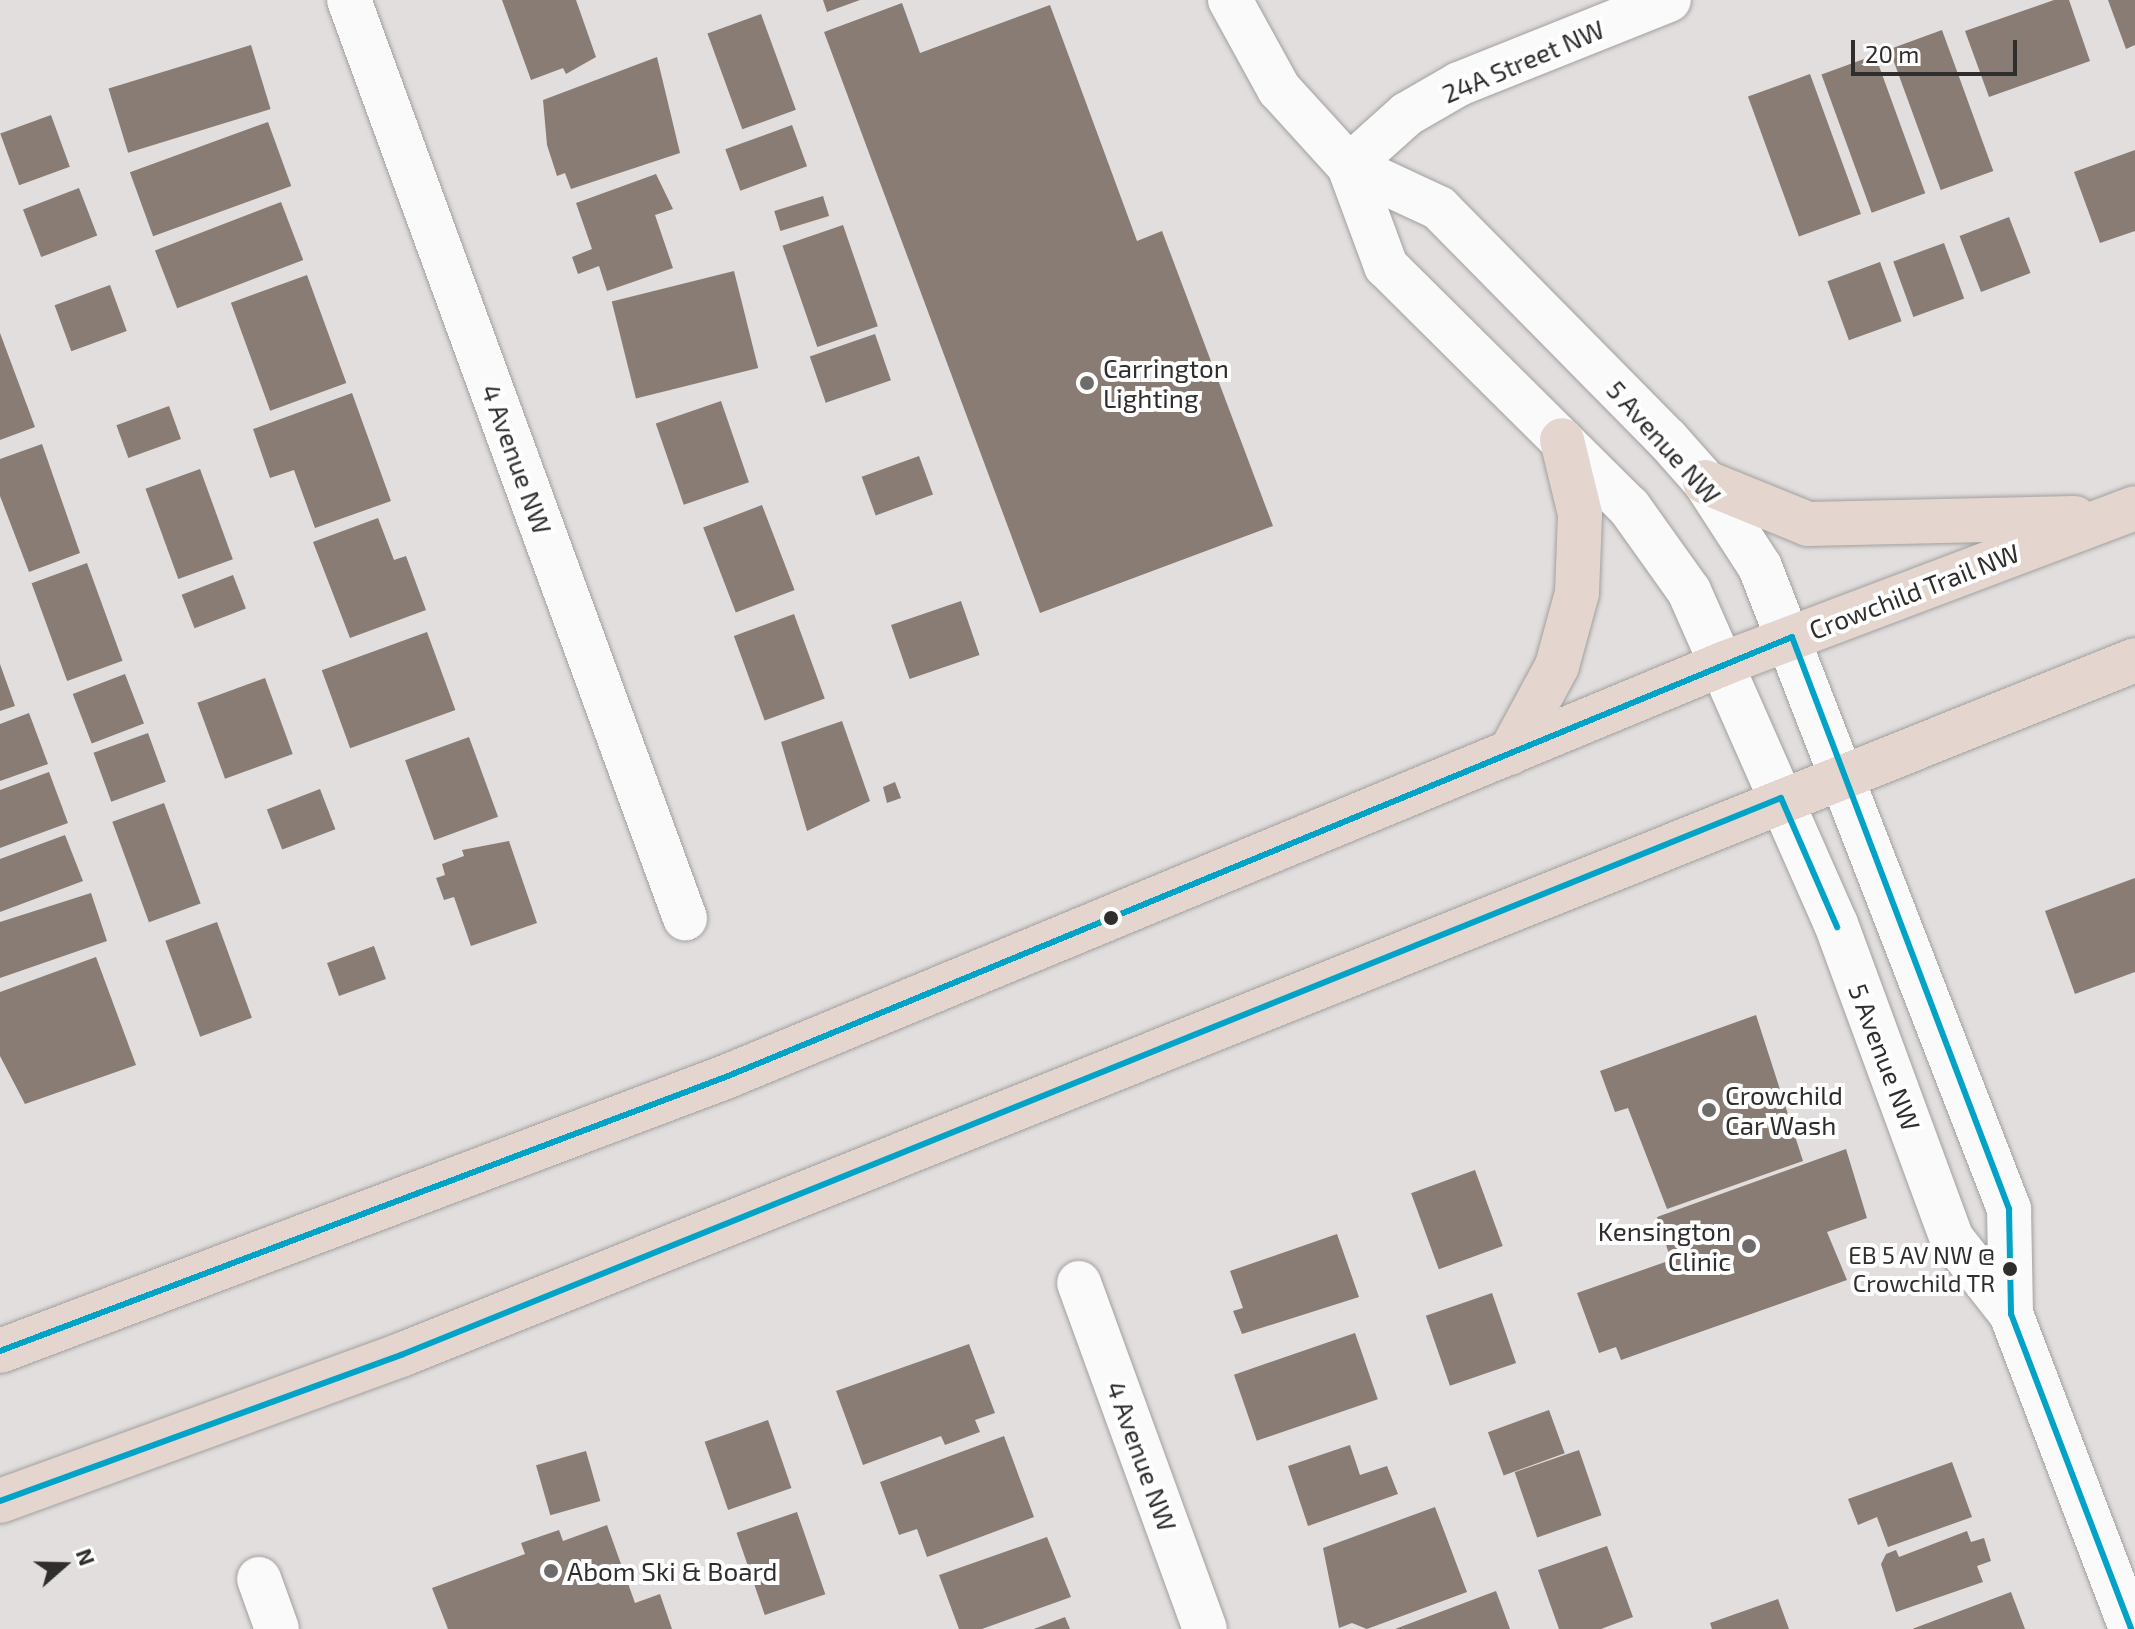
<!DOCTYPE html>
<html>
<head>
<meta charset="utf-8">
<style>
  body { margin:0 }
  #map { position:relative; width:2135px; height:1629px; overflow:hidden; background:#e1dedd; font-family:"Exo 2",sans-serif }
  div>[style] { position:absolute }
  .building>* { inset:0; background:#887c75; transform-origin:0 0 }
  .roads { filter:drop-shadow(0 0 2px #a2a09f) drop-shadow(0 0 2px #a2a09f) }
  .minor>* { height:44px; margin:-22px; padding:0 22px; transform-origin:22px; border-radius:22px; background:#fafafa }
  .highway>* { height:44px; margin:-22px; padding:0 22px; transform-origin:22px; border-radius:22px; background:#e4d6ce }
  .bus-1>* { height:6px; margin:-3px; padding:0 3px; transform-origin:3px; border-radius:3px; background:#02a3c6 }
  .dots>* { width:22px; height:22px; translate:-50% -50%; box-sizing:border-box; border:4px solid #fff; border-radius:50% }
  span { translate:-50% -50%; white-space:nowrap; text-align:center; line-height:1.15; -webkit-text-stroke:8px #fff; paint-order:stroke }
  .bus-label { font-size:24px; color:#302e2d }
  .right { translate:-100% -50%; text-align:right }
  .street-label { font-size:26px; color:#302e2d }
  .poi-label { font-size:26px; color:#302e2d }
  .left { translate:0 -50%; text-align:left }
  .north { position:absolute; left:24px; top:1525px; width:80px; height:80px; -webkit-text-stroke:6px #fff; paint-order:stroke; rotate:70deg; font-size:22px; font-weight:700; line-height:32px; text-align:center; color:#302e2d }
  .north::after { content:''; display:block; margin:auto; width:28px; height:36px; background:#302e2d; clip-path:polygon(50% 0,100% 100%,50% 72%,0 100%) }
  .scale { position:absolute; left:1851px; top:40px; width:166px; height:36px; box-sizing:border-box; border:4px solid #302e2d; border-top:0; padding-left:10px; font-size:24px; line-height:28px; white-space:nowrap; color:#302e2d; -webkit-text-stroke:6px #fff; paint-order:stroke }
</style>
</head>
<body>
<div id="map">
  <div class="building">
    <i style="clip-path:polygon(502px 0,576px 0,596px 57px,566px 74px,563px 68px,531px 80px)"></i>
    <i style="clip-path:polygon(823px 0,860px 0,827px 12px)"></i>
    <i style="clip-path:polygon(2054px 0,2069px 0,2090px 61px,1989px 97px,1965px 31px)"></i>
    <i style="clip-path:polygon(2108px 0,2135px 0,2135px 45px,2126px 49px)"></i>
    <i style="clip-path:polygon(902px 3px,920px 53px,1050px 5px,1137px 241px,1162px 231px,1273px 526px,1040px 613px,824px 32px)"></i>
    <i style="left:761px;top:14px;width:102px;height:57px;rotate:70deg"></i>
    <i style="left:1942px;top:30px;width:150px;height:56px;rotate:70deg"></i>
    <i style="left:251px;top:45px;width:67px;height:149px;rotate:73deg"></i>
    <i style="left:1875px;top:55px;width:147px;height:57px;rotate:70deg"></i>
    <i style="clip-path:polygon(657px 57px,680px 153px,571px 189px,565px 173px,557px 176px,547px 145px,543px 100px)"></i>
    <i style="left:1810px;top:74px;width:149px;height:66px;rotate:70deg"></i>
    <i style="left:51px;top:115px;width:55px;height:54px;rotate:70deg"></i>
    <i style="left:268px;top:122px;width:68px;height:147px;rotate:70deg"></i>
    <i style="left:792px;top:125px;width:44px;height:71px;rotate:70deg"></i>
    <i style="clip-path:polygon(2135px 150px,2135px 231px,2100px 243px,2074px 172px)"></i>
    <i style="clip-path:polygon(656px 174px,673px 209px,655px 215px,673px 268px,607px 291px,599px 266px,578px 274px,572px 257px,592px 249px,576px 203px)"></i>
    <i style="left:79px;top:188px;width:51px;height:60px;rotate:69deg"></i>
    <i style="left:823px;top:196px;width:21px;height:51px;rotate:73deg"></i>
    <i style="left:281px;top:202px;width:62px;height:135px;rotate:69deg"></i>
    <i style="left:2009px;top:217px;width:60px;height:53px;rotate:69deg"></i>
    <i style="left:843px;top:225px;width:107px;height:64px;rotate:71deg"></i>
    <i style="left:1944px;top:243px;width:59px;height:54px;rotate:70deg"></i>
    <i style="left:1880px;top:262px;width:63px;height:56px;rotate:70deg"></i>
    <i style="left:734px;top:271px;width:100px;height:126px;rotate:76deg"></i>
    <i style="left:307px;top:275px;width:115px;height:81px;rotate:70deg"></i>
    <i style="left:110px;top:285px;width:49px;height:59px;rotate:70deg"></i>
    <i style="clip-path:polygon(0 333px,35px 427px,0 440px)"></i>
    <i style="left:875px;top:334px;width:49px;height:69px;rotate:71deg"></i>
    <i style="clip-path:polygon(352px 393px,391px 501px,315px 528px,294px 470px,270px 478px,253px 429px)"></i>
    <i style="left:721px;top:401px;width:86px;height:69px;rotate:71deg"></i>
    <i style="left:169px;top:406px;width:35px;height:56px;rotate:70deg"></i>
    <i style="clip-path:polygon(42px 444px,80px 553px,29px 572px,0 496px,0 459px)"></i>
    <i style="left:919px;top:456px;width:41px;height:61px;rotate:70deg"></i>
    <i style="left:200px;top:469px;width:96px;height:58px;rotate:70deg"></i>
    <i style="left:762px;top:505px;width:91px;height:63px;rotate:69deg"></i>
    <i style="clip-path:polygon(378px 518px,394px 560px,406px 556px,426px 610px,350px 638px,313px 542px)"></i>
    <i style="left:87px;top:563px;width:104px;height:59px;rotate:70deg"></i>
    <i style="left:233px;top:575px;width:36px;height:55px;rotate:69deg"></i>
    <i style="left:961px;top:601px;width:57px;height:74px;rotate:71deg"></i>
    <i style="left:794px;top:614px;width:90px;height:64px;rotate:70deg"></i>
    <i style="left:427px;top:632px;width:83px;height:112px;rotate:70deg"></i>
    <i style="clip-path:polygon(0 664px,15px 706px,0 711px)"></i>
    <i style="left:125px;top:674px;width:53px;height:56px;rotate:69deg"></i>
    <i style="left:265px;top:678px;width:81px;height:72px;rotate:70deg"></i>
    <i style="clip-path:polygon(29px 713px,48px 764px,0 781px,0 724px)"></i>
    <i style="clip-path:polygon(842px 721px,870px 801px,807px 831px,781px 742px)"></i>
    <i style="left:148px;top:733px;width:52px;height:58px;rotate:70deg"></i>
    <i style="left:469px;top:737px;width:85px;height:68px;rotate:70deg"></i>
    <i style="clip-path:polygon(49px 772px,68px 823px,0 848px,0 790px)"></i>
    <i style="clip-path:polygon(895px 782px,901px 798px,887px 803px,883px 787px)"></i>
    <i style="left:320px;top:789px;width:43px;height:57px;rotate:69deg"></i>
    <i style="left:164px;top:803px;width:107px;height:55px;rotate:70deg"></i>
    <i style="clip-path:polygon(65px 835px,83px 881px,0 912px,0 859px)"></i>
    <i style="clip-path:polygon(509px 841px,537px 923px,471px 946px,454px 897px,444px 900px,436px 878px,445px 875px,442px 864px,464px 856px,462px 850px)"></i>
    <i style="clip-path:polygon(2135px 878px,2135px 972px,2075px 994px,2045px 911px)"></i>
    <i style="clip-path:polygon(91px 893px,107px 941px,0 978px,0 922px)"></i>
    <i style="left:217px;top:922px;width:102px;height:55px;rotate:70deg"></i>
    <i style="left:374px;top:946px;width:35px;height:50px;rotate:70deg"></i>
    <i style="clip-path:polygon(96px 957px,136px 1065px,25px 1104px,0 1056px,0 992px)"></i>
    <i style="clip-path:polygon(1756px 1015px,1803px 1161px,1667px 1209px,1628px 1108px,1615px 1112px,1600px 1071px)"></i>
    <i style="clip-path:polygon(1846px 1149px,1867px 1218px,1827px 1232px,1847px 1280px,1621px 1360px,1616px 1347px,1599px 1353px,1577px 1293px,1671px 1260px,1657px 1217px)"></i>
    <i style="left:1475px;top:1170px;width:81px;height:68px;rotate:70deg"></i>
    <i style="clip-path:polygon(1337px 1234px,1359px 1297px,1242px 1334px,1233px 1311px,1243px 1308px,1230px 1271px)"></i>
    <i style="left:1492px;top:1293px;width:74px;height:70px;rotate:71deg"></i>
    <i style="left:1355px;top:1333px;width:70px;height:128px;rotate:71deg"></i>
    <i style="clip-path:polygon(969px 1344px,995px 1413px,975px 1420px,980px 1432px,945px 1445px,941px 1436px,863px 1465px,836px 1391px)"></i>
    <i style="left:1549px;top:1410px;width:46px;height:65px;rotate:70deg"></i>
    <i style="left:768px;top:1420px;width:72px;height:67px;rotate:71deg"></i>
    <i style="clip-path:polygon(1004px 1436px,1034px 1517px,927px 1557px,917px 1529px,899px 1535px,880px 1482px)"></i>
    <i style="clip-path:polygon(1350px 1445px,1360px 1475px,1387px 1466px,1398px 1494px,1308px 1526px,1288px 1466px)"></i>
    <i style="left:1579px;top:1450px;width:69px;height:68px;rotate:71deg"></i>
    <i style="left:586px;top:1451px;width:52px;height:52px;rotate:74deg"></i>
    <i style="clip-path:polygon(1952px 1462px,1972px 1517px,1888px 1547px,1877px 1517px,1858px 1525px,1848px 1499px)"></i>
    <i style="clip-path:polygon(1435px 1507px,1467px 1592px,1367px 1629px,1352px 1623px,1339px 1628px,1323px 1548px)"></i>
    <i style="left:797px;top:1512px;width:87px;height:64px;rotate:71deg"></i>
    <i style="clip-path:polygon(607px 1525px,635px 1603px,660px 1594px,672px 1629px,448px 1629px,432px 1588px,525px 1554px,521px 1543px,559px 1530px,563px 1541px)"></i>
    <i style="clip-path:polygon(1967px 1531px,1971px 1542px,1984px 1538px,1991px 1561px,1977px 1566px,1983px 1582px,1896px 1612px,1881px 1564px,1886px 1554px,1896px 1550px,1899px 1557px)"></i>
    <i style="clip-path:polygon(1047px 1537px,1071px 1597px,982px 1629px,959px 1629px,939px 1575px)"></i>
    <i style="clip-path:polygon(1607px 1546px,1633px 1617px,1601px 1629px,1559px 1629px,1538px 1570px)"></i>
    <i style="clip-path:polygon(1496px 1591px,1510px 1629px,1395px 1629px)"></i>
    <i style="clip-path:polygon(2011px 1592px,2025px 1629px,1912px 1629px)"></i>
    <i style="clip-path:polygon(1778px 1599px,1789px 1629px,1712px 1629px,1710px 1623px)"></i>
    <i style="clip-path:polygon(1065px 1617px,1070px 1629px,1034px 1629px)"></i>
  </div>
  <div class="roads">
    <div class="minor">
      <i style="left:349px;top:0;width:978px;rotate:69.9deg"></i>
      <i style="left:1230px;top:0;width:102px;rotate:61.2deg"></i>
      <i style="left:1279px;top:89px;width:104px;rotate:47.7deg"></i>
      <i style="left:1349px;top:166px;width:99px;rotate:25deg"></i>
      <i style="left:1439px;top:208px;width:325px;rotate:45.4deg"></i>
      <i style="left:1667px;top:439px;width:57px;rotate:48.5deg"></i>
      <i style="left:1705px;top:482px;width:101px;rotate:57.1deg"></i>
      <i style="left:1760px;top:567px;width:689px;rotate:68.8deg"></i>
      <i style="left:2009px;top:1209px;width:105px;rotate:88.9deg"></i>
      <i style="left:1349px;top:166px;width:107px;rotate:69.7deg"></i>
      <i style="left:1386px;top:266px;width:342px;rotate:44.8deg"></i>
      <i style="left:1629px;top:507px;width:103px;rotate:54.5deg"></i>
      <i style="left:1689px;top:591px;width:364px;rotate:66.2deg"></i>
      <i style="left:1836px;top:924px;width:336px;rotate:69.8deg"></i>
      <i style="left:1952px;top:1239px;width:95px;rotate:51.8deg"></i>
      <i style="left:2011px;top:1314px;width:337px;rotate:69.1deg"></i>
      <i style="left:1349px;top:166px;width:78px;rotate:-41.9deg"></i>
      <i style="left:1407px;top:114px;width:60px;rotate:-30deg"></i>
      <i style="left:1459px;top:84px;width:226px;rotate:-21.8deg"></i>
      <i style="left:1079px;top:1283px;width:368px;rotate:70deg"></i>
      <i style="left:259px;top:1579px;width:53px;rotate:70.2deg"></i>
    </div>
    <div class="highway">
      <i style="left:1705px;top:482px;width:111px;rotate:22.2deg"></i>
      <i style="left:1808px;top:524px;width:267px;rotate:-1.3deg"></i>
      <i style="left:1510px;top:753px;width:99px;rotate:-61.6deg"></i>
      <i style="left:1557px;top:666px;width:76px;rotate:-74.7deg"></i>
      <i style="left:1577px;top:593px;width:79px;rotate:-87.8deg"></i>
      <i style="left:1580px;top:514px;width:76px;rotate:-103.7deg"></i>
      <i style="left:0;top:1351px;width:778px;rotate:-20.69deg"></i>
      <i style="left:728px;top:1076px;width:1079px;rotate:-22.5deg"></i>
      <i style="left:1725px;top:663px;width:438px;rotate:-20.7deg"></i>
      <i style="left:0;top:1501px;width:427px;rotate:-20deg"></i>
      <i style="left:401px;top:1355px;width:1868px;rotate:-21.84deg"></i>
    </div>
  </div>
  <div class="bus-1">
    <i style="left:0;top:1351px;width:778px;rotate:-20.69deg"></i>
    <i style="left:728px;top:1076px;width:1151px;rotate:-22.42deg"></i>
    <i style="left:1792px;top:637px;width:612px;rotate:69.22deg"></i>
    <i style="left:2009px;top:1209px;width:105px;rotate:88.9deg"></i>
    <i style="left:2011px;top:1314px;width:337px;rotate:69.1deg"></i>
    <i style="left:0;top:1501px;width:427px;rotate:-20deg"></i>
    <i style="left:401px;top:1355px;width:1488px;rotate:-21.98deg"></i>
    <i style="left:1781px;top:798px;width:141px;rotate:66.5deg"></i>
  </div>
  <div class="dots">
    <i style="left:1087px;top:383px;background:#6e6c6b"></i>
    <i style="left:1111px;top:918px;background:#302e2d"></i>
    <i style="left:1709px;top:1110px;background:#6e6c6b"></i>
    <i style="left:1749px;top:1246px;background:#6e6c6b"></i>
    <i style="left:2010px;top:1269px;background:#302e2d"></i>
    <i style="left:551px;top:1571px;background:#6e6c6b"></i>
  </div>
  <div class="bus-label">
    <span class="right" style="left:1995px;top:1269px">EB 5 AV NW @<br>Crowchild TR</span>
  </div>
  <div class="street-label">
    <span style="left:1523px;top:61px;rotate:-23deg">24A Street NW</span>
    <span style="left:1664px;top:442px;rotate:48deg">5 Avenue NW</span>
    <span style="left:517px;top:459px;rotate:70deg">4 Avenue NW</span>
    <span style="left:1914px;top:591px;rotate:-21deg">Crowchild Trail NW</span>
    <span style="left:1885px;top:1057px;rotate:69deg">5 Avenue NW</span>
    <span style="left:1142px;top:1456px;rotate:70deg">4 Avenue NW</span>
  </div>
  <div class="poi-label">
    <span class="left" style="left:1103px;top:383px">Carrington<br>Lighting</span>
    <span class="left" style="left:1725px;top:1110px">Crowchild<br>Car Wash</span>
    <span class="right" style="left:1731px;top:1246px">Kensington<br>Clinic</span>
    <span class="left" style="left:567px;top:1571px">Abom Ski &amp; Board</span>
  </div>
  <div class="north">N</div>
  <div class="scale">20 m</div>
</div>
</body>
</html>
